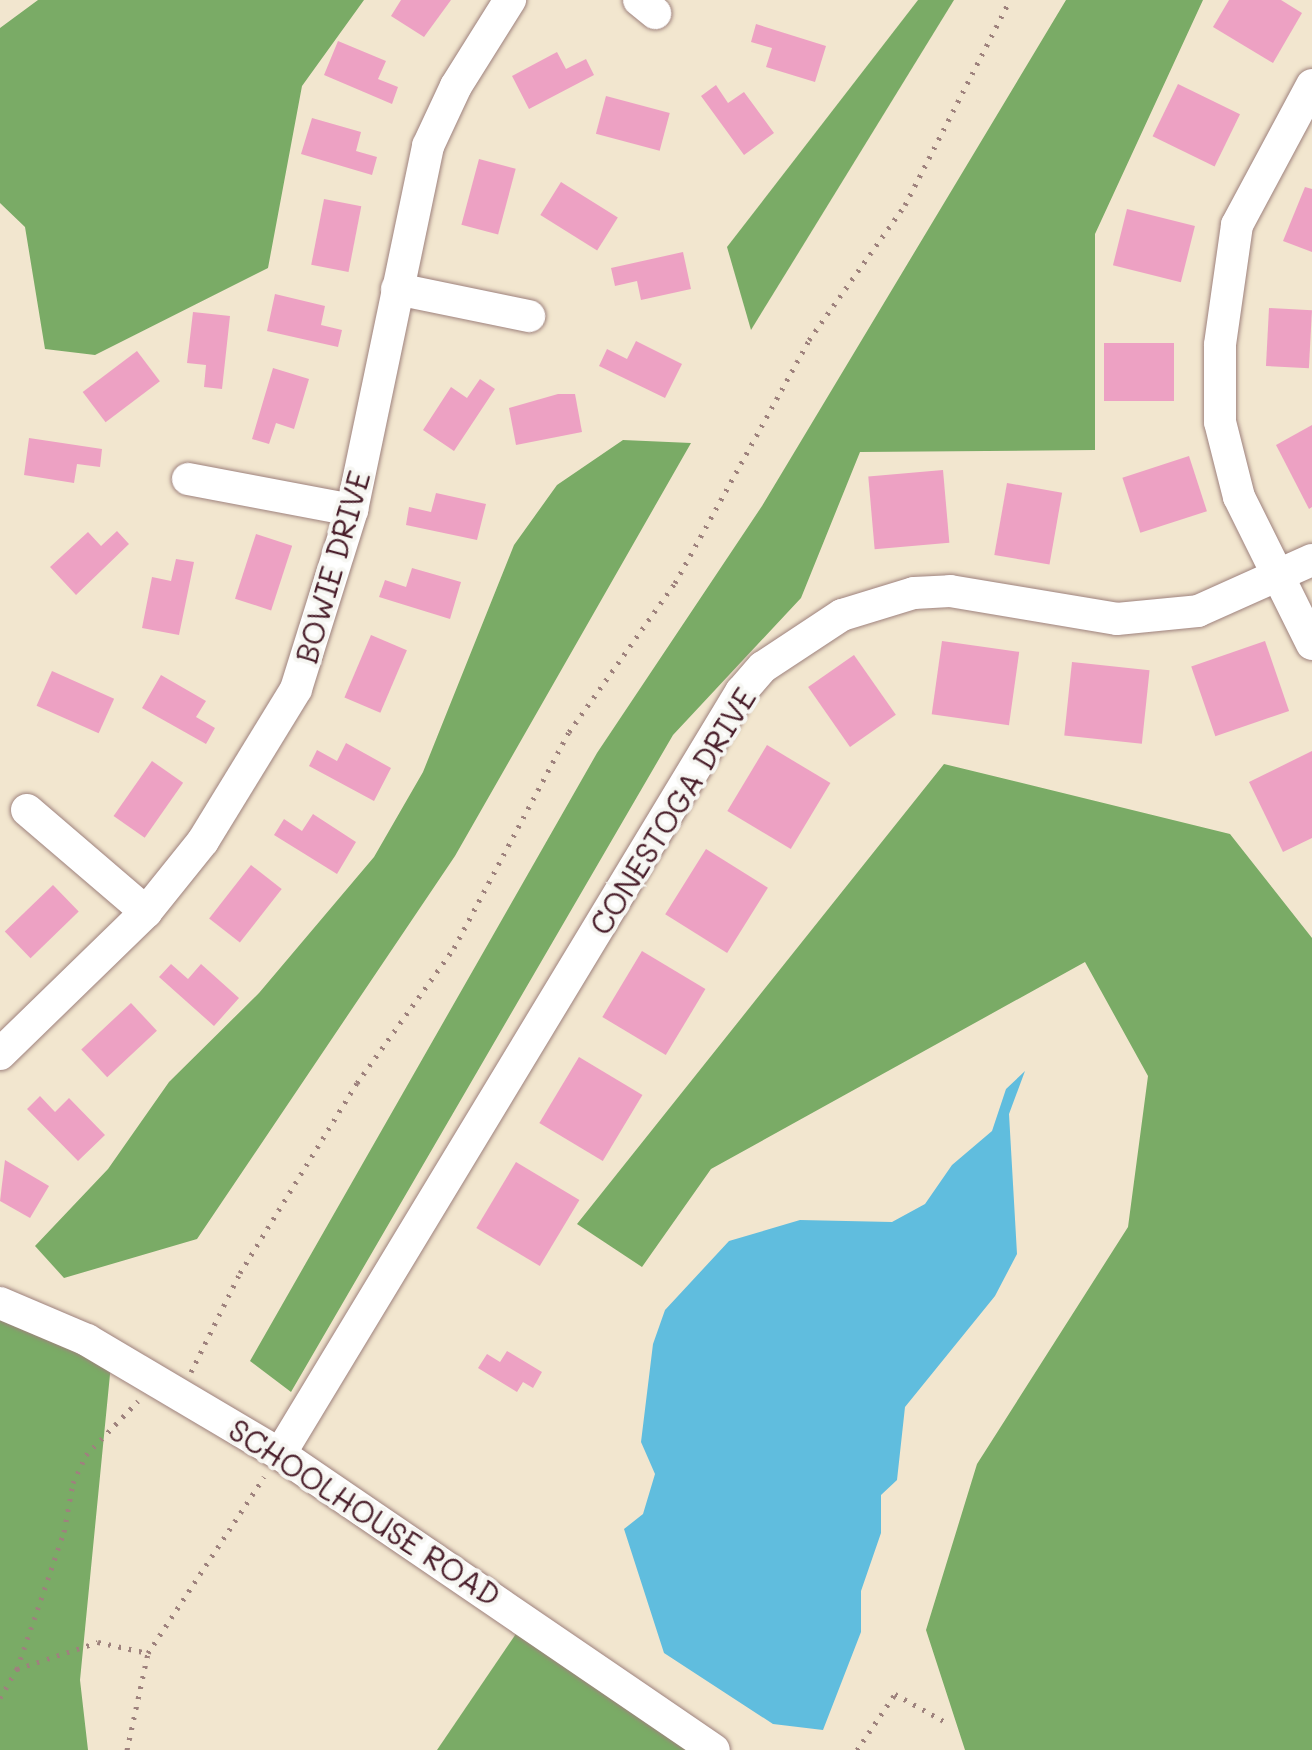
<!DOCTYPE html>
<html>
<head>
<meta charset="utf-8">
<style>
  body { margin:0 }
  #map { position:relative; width:1312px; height:1750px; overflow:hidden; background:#f2e6cf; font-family:Mali,sans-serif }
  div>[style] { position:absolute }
  .forest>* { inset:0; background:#7aab66 }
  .water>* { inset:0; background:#60bdde }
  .building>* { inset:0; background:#eda1c3; transform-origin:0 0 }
  .path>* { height:5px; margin-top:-2.5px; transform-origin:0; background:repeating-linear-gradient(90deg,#9e827d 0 2.5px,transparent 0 10.5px) }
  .roads { filter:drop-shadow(0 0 2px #9e827d) drop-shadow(0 0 2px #9e827d) }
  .minor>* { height:32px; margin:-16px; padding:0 16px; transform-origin:16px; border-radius:16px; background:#fff }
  span { translate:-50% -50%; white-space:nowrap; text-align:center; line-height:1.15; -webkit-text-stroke:8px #f6f6f2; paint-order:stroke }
  .street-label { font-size:30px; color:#4a1f2b }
</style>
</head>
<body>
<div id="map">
  <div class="forest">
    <i style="clip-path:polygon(38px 0,364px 0,302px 86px,268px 268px,95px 355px,45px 349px,25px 227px,0 203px,0 28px)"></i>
    <i style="clip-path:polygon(918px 0,954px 0,751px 330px,727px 247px)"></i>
    <i style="clip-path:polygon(1066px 0,1203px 0,1095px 234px,1095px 450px,860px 452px,801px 598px,673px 735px,291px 1392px,250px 1361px,597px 753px,762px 506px)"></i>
    <i style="clip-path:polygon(623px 440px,691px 443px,455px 856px,197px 1239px,64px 1278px,35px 1246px,108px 1169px,169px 1082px,259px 993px,374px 857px,423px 772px,514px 545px,557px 485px)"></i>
    <i style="clip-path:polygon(944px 764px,1230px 834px,1312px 938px,1312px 1750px,965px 1750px,926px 1630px,977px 1464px,1128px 1227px,1148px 1076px,1085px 962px,711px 1169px,642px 1267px,577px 1224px)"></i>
    <i style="clip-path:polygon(0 1317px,112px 1354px,80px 1680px,88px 1750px,0 1750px)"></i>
    <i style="clip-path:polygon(524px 1622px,720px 1750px,437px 1750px)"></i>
  </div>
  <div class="water">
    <i style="clip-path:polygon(1025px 1071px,1009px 1114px,1017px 1254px,995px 1296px,905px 1407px,897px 1480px,881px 1495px,881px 1533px,861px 1591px,861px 1632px,823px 1730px,773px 1724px,664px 1653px,624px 1529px,643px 1514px,655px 1474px,641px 1442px,653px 1344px,665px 1310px,729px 1241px,800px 1220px,892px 1222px,925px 1204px,952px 1165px,992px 1131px,1006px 1089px)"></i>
  </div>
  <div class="building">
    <i style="clip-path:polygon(401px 0,451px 0,424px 37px,391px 16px)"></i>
    <i style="clip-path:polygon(1229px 0,1281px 0,1302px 13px,1273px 63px,1213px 27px)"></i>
    <i style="clip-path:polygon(756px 24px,826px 46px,815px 82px,766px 67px,772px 48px,751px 42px)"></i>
    <i style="clip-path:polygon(338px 41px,386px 61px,378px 79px,398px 87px,392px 104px,324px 75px)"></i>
    <i style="clip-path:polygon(557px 52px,566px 69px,586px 59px,594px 75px,529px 109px,512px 76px)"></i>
    <i style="left:1178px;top:84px;width:69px;height:58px;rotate:26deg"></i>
    <i style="clip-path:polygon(716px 85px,728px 103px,744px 92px,774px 133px,744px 155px,701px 96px)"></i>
    <i style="left:606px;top:96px;width:66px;height:39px;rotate:15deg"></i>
    <i style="clip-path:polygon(312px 118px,361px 132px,356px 151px,377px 157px,372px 175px,301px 154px)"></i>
    <i style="left:479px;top:159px;width:38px;height:68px;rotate:15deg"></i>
    <i style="left:561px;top:182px;width:67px;height:39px;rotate:32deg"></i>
    <i style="clip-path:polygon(1305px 187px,1312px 189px,1312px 252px,1283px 241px)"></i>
    <i style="left:324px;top:199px;width:38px;height:67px;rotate:11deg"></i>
    <i style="left:1127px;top:209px;width:70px;height:58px;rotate:14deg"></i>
    <i style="clip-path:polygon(683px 252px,691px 289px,641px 300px,637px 281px,615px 286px,611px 268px)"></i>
    <i style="clip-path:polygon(275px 294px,325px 306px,321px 325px,342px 330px,338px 347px,267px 331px)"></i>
    <i style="left:1269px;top:308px;width:43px;height:58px;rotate:3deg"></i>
    <i style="clip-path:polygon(193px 312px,230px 316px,222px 389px,204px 387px,206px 365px,187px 363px)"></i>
    <i style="clip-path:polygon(636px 341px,682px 364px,665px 398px,599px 366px,607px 349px,627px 359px)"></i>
    <i style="left:1174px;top:343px;width:58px;height:70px;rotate:90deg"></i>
    <i style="left:137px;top:351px;width:38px;height:68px;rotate:53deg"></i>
    <i style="clip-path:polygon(273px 368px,309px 379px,294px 429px,276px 423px,269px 444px,252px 439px)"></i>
    <i style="clip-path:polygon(480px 379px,495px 389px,454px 451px,423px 430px,451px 387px,467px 398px)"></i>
    <i style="clip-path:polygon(558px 394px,575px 394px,582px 432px,516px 445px,509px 408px)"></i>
    <i style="clip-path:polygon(1312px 425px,1312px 507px,1309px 509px,1276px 445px)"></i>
    <i style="clip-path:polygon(29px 438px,102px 449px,100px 467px,77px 464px,74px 483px,24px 475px)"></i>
    <i style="left:1189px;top:456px;width:58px;height:70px;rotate:72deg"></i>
    <i style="left:943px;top:470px;width:73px;height:75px;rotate:85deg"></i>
    <i style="left:1007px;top:483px;width:56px;height:73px;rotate:10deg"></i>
    <i style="clip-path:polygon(436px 493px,486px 504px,477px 540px,406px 525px,409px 507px,431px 512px)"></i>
    <i style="clip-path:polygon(117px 531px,129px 544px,76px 595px,50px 567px,88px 532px,101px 546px)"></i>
    <i style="left:256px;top:534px;width:38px;height:68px;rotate:18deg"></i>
    <i style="clip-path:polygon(176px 559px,194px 562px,179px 635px,142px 628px,152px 577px,171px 581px)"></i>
    <i style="clip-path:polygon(412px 568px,461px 582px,450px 619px,379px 597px,385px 580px,406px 587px)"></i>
    <i style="left:371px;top:635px;width:39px;height:68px;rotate:23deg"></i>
    <i style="left:942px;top:641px;width:78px;height:74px;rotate:8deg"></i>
    <i style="left:1265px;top:641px;width:74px;height:78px;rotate:71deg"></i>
    <i style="left:854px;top:655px;width:73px;height:56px;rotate:55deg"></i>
    <i style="left:1072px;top:662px;width:78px;height:74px;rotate:6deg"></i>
    <i style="left:52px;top:671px;width:68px;height:38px;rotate:24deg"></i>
    <i style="clip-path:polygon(161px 675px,206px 701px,196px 717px,215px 728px,206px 744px,142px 708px)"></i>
    <i style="clip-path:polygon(346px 743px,391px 768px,374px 801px,309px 766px,317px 750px,337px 761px)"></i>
    <i style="left:767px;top:745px;width:74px;height:77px;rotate:31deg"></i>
    <i style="clip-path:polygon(1312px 751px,1312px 838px,1283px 852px,1249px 782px)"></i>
    <i style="left:152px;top:761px;width:38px;height:67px;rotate:35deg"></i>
    <i style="clip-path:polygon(313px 814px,356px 842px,337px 874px,274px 835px,284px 819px,302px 831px)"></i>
    <i style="left:706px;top:849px;width:73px;height:77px;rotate:32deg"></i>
    <i style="left:251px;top:865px;width:39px;height:68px;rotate:38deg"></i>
    <i style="left:53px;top:885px;width:37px;height:67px;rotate:46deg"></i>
    <i style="left:642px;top:951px;width:74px;height:77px;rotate:31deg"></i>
    <i style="clip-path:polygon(171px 964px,188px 979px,201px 964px,239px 998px,214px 1026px,159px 977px)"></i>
    <i style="left:131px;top:1003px;width:38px;height:68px;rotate:47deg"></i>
    <i style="left:579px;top:1057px;width:74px;height:77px;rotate:31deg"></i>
    <i style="clip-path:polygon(40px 1096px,55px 1112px,69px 1098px,105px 1135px,78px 1161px,27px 1109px)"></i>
    <i style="clip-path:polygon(5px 1160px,49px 1186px,30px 1218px,0 1201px)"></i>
    <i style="left:516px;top:1162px;width:74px;height:77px;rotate:31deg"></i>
    <i style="clip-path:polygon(507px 1351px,542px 1372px,533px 1388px,523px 1382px,517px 1392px,478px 1368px,487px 1354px,500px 1362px)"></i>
  </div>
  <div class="path">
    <i style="left:191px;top:1372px;width:110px;rotate:-63.7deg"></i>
    <i style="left:240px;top:1273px;width:223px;rotate:-58.4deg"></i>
    <i style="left:357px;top:1083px;width:166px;rotate:-54.3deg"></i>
    <i style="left:454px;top:948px;width:245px;rotate:-62deg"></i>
    <i style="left:569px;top:732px;width:183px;rotate:-54.6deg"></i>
    <i style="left:675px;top:583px;width:277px;rotate:-61.1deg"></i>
    <i style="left:809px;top:340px;width:166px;rotate:-54.6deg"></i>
    <i style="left:905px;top:205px;width:230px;rotate:-62.9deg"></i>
    <i style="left:17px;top:1669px;width:85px;rotate:-18.4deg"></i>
    <i style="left:98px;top:1642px;width:51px;rotate:12.4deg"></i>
    <i style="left:0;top:1698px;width:34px;rotate:-60deg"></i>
    <i style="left:17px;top:1669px;width:145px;rotate:-71.1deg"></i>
    <i style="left:64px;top:1532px;width:50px;rotate:-79.6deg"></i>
    <i style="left:73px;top:1483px;width:31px;rotate:-65deg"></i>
    <i style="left:86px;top:1455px;width:75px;rotate:-46.1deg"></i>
    <i style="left:127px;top:1750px;width:99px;rotate:-77.8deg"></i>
    <i style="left:148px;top:1653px;width:211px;rotate:-56.6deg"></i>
    <i style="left:857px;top:1750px;width:68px;rotate:-55.8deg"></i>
    <i style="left:895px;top:1694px;width:60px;rotate:29.1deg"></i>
  </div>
  <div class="roads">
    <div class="minor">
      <i style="left:639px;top:0;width:21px;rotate:39deg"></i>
      <i style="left:1312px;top:85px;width:159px;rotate:118.2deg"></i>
      <i style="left:1237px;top:225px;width:121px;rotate:98.1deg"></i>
      <i style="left:1220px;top:345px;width:77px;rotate:90deg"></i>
      <i style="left:1220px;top:422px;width:77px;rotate:75.8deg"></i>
      <i style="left:1239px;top:497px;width:164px;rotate:63.6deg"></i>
      <i style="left:397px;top:289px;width:135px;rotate:11.6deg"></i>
      <i style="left:188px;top:479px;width:167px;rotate:10.7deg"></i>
      <i style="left:27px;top:810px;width:157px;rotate:40.6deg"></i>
      <i style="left:0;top:1054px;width:204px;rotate:-44.2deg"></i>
      <i style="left:146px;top:912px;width:91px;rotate:-51.2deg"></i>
      <i style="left:203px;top:841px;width:178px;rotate:-58.5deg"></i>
      <i style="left:296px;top:689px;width:188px;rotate:-72.6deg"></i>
      <i style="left:352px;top:510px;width:372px;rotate:-78.2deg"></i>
      <i style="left:428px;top:146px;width:66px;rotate:-65deg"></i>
      <i style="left:456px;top:86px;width:102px;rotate:-57.9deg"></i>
      <i style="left:0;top:1303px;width:95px;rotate:23deg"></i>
      <i style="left:87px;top:1340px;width:224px;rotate:30.6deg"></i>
      <i style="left:280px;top:1454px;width:525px;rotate:34.3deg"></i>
      <i style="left:280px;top:1454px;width:891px;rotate:-58.83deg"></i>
      <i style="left:741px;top:692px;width:33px;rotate:-49deg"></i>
      <i style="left:763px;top:667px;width:95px;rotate:-33.4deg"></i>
      <i style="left:842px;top:615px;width:75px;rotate:-17deg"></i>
      <i style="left:914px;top:593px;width:36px;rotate:-3deg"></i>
      <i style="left:950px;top:591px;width:169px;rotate:9.5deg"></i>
      <i style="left:1117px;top:619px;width:81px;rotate:-5.6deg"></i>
      <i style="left:1198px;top:611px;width:125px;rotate:-24.1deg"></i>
    </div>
  </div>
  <div class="street-label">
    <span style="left:332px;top:567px;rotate:-74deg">BOWIE DRIVE</span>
    <span style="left:672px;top:811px;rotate:-58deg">CONESTOGA DRIVE</span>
    <span style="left:365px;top:1512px;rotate:33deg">SCHOOLHOUSE ROAD</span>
  </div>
</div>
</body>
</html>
